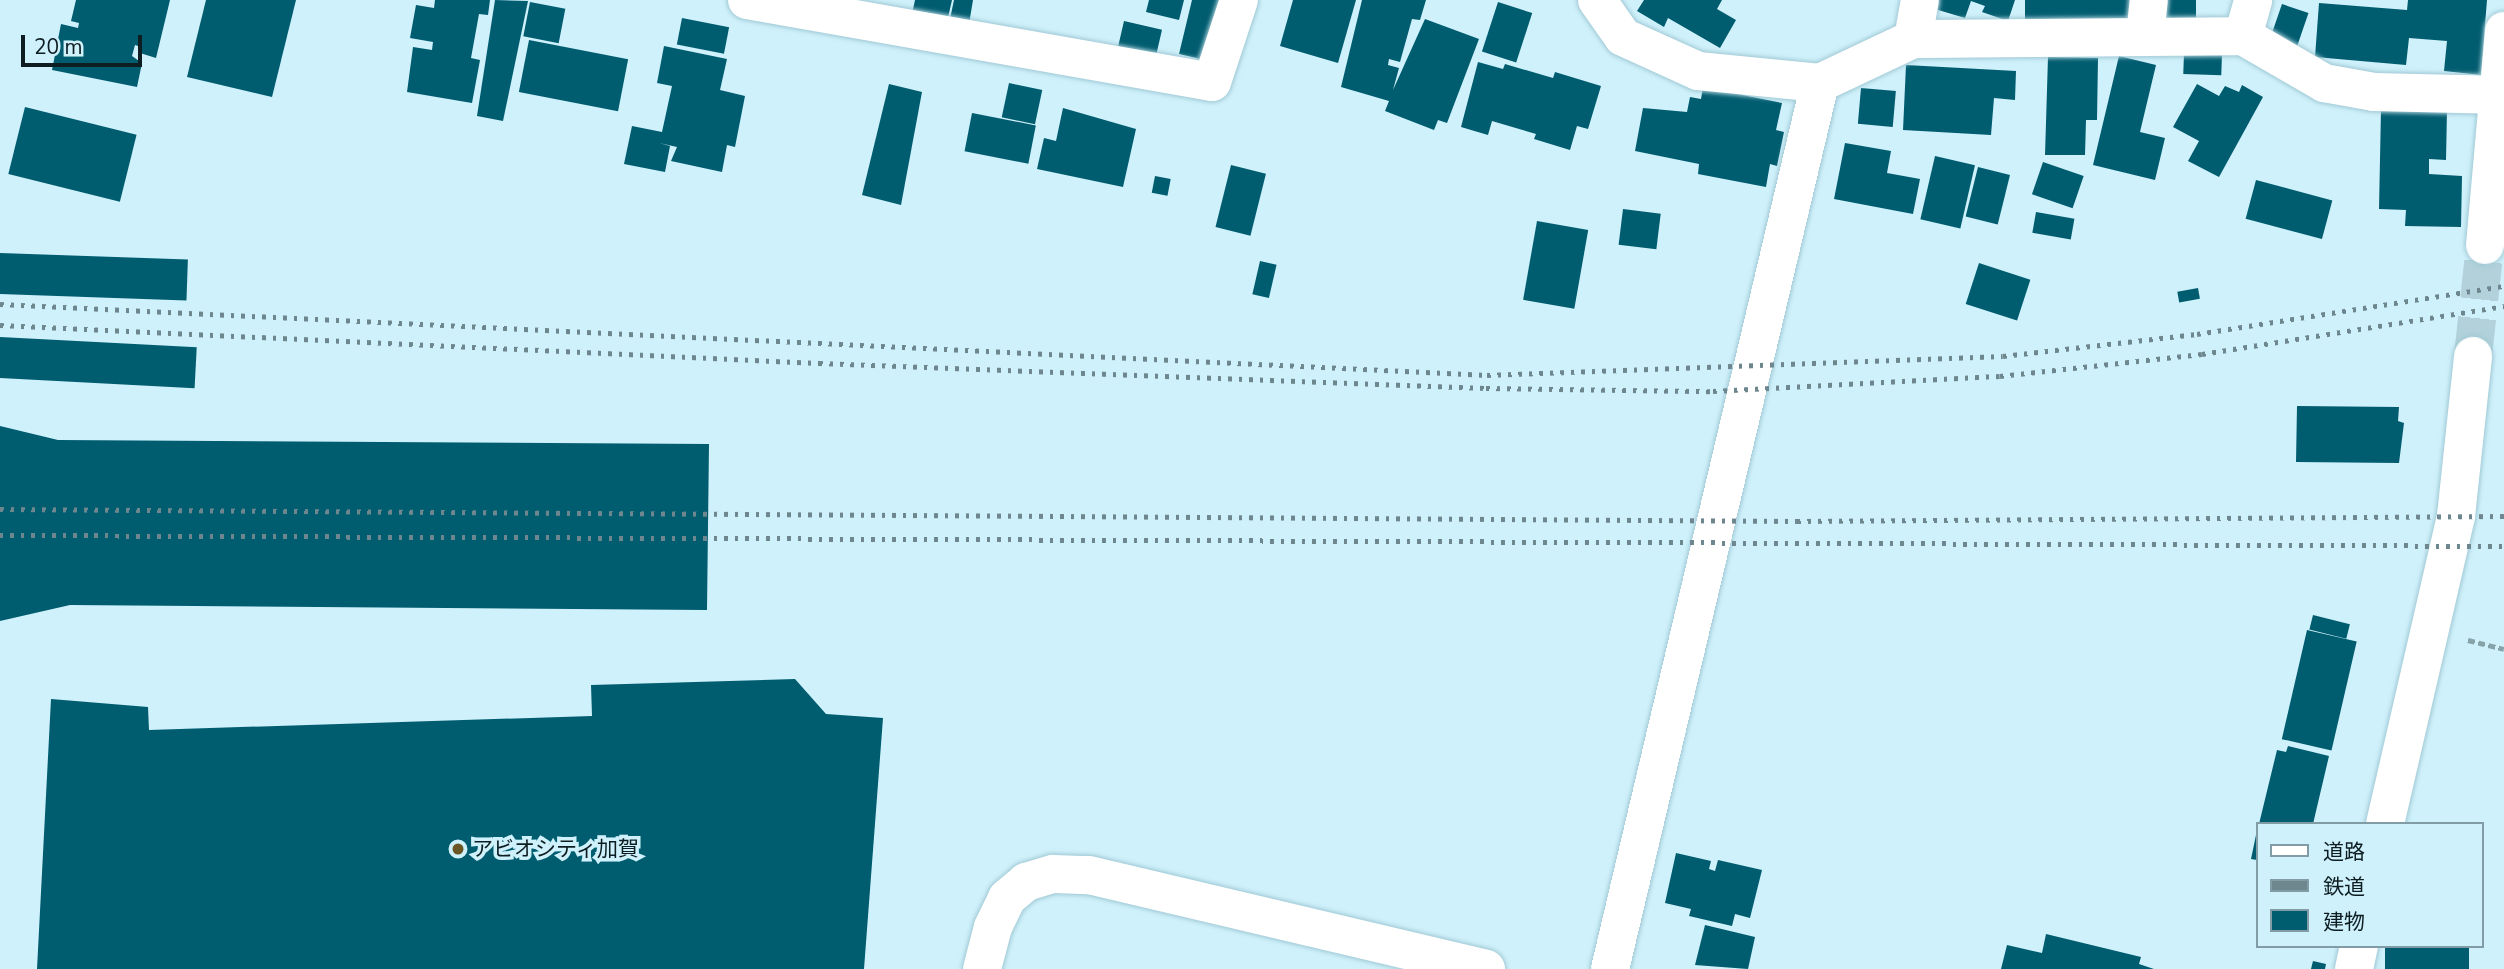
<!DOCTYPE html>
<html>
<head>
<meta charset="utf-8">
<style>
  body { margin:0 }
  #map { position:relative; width:2504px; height:969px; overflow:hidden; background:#cff1fb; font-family:"Nunito Sans","Noto Sans JP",sans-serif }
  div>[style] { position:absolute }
  .building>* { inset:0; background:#005c6f; transform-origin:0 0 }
  .minor-tunnel>* { height:38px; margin-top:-19px; transform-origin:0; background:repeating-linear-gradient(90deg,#b2d1da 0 38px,transparent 0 57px) }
  .path>* { height:4.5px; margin-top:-2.25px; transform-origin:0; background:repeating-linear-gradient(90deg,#87a3aa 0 7px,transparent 0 10.5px) }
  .roads { filter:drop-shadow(0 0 2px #a0c9d5) drop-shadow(0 0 2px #a0c9d5) }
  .minor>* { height:38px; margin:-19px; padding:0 19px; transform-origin:19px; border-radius:19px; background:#fff }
  .rail>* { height:5px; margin-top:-2.5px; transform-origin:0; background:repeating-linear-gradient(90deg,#6e878e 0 3.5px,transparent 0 10.5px) }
  .dots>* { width:19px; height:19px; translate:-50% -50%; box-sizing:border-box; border:4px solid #cff1fb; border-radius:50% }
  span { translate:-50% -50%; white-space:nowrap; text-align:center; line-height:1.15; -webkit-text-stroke:7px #cff1fb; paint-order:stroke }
  .poi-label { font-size:21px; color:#0d1d21 }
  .left { translate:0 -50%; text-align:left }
  .legend { position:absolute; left:2256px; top:822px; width:228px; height:126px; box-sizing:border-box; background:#cff1fb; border:2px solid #819ca4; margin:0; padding:9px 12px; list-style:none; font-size:21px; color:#0d1d21 }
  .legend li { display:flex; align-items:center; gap:14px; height:35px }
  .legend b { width:35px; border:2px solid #819ca4 }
  .scale { position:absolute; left:21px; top:35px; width:121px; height:32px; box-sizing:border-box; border:4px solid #0d1d21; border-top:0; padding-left:9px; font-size:21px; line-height:24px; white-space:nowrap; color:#0d1d21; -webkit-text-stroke:5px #cff1fb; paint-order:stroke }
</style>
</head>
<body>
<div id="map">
  <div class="building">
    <i style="clip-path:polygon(76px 0,170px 0,156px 58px,140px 53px,141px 47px,135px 45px,132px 56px,142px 63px,137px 87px,52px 70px,61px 24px,78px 28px,79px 23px,71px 21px)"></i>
    <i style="clip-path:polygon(206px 0,296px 0,272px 97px,187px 77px)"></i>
    <i style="clip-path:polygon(435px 0,490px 0,488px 15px,479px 14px,471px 58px,480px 60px,472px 103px,407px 92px,413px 47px,432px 50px,433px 42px,410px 38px,416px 5px,434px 8px)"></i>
    <i style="clip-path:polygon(495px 0,528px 1px,503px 121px,477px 116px)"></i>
    <i style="clip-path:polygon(915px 0,952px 0,947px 22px,912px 14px)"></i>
    <i style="clip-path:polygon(954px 0,973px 0,969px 24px,950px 19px)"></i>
    <i style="clip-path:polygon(1149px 0,1184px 0,1179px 20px,1146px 12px)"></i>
    <i style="clip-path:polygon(1192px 0,1222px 0,1209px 61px,1179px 54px)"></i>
    <i style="clip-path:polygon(1293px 0,1356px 0,1338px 63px,1280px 46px)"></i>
    <i style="clip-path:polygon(1362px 0,1426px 0,1420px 20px,1412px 19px,1400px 62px,1389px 59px,1388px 65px,1399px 68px,1393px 90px,1425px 19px,1479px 39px,1447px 123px,1438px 120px,1434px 130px,1385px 111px,1389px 101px,1341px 87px)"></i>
    <i style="clip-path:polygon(1644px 0,1722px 0,1717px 9px,1736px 20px,1720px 48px,1668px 18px,1664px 27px,1637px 11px)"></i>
    <i style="clip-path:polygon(1938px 0,2015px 0,2008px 21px,1982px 12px,1985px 6px,1971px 1px,1965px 18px,1935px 9px)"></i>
    <i style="left:2025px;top:0;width:108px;height:21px"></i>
    <i style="left:2164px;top:0;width:32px;height:23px"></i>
    <i style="clip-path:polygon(2408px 0,2487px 0,2481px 75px,2444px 71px,2447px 41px,2409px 38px,2406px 65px,2315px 57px,2319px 3px,2407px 10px)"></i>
    <i style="left:530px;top:2px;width:36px;height:35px;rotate:11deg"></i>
    <i style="left:1498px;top:2px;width:36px;height:52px;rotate:18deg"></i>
    <i style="left:2282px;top:4px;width:28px;height:41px;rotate:19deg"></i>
    <i style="left:682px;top:18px;width:48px;height:27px;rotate:11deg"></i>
    <i style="left:1124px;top:21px;width:39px;height:32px;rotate:13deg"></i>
    <i style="left:529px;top:40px;width:101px;height:53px;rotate:11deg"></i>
    <i style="clip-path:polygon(664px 46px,727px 59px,720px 90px,745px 96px,735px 147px,727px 145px,722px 172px,671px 161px,677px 147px,659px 143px,670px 146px,665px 172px,624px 164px,632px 126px,662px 132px,672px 86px,657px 83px)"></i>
    <i style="left:2184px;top:53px;width:38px;height:21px;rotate:2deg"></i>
    <i style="clip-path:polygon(2119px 56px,2156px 65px,2140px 132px,2165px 138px,2155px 180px,2093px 165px)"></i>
    <i style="clip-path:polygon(2048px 57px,2098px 58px,2097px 120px,2086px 120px,2085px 155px,2045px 155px)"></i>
    <i style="clip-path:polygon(1478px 62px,1503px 69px,1505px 64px,1553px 78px,1555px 72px,1601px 86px,1588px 129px,1577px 126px,1570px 150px,1534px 139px,1536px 134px,1492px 121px,1488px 135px,1461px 127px)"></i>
    <i style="clip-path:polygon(1906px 65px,2016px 71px,2015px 100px,1994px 98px,1991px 135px,1903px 130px)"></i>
    <i style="left:1009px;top:83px;width:34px;height:35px;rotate:12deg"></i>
    <i style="clip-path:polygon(889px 84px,922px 92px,901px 205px,862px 195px)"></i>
    <i style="clip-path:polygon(2197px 84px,2219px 96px,2225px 86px,2239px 92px,2242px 85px,2263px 97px,2219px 177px,2188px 161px,2199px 141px,2173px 127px)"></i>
    <i style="clip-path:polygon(1703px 87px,1782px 103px,1776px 130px,1784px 132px,1777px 166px,1770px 164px,1766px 187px,1698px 174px,1699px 164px,1635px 151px,1643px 108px,1687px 112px,1690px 97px,1701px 99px)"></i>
    <i style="left:1861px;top:88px;width:35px;height:36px;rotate:5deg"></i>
    <i style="left:25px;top:107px;width:115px;height:69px;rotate:14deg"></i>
    <i style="clip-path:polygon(1063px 108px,1136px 129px,1123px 187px,1037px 169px,1044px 138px,1056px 141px)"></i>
    <i style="clip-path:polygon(2381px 109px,2447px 110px,2446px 160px,2429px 159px,2429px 174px,2462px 176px,2461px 227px,2405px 226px,2406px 210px,2379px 209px)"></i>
    <i style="left:972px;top:113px;width:65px;height:39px;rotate:11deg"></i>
    <i style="clip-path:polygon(1845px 143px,1891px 151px,1887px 173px,1920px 179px,1913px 214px,1834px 199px)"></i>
    <i style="left:1935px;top:156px;width:41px;height:65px;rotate:13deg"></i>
    <i style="left:2043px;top:162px;width:43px;height:34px;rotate:19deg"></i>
    <i style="left:1231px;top:165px;width:36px;height:64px;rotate:14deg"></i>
    <i style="left:1978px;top:167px;width:33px;height:51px;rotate:14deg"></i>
    <i style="left:1155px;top:176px;width:16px;height:17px;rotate:11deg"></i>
    <i style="left:2256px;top:180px;width:79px;height:40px;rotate:15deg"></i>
    <i style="left:1623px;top:209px;width:38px;height:36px;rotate:7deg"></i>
    <i style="left:2036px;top:212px;width:39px;height:21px;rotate:10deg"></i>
    <i style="left:1537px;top:221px;width:52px;height:80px;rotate:10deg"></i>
    <i style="left:0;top:253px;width:188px;height:41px;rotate:2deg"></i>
    <i style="left:1260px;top:261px;width:17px;height:34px;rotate:13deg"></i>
    <i style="left:1979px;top:263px;width:54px;height:43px;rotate:18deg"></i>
    <i style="left:2198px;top:288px;width:11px;height:21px;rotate:80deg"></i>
    <i style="left:0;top:337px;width:197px;height:41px;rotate:3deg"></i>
    <i style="clip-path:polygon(2297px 406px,2399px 407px,2398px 421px,2404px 423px,2399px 463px,2296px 462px)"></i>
    <i style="clip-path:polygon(0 426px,58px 440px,709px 444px,707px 610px,70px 605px,0 621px)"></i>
    <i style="left:2313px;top:615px;width:38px;height:15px;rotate:14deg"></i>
    <i style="left:2307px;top:630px;width:51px;height:112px;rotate:13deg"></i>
    <i style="clip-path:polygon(795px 679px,826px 714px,883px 718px,864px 969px,37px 969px,51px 699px,148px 707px,149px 730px,592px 716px,591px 685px)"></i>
    <i style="clip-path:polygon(2288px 746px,2329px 756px,2313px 824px,2259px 824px,2277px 750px,2286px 752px)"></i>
    <i style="clip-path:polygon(2256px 835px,2257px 835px,2257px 860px,2251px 859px)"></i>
    <i style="clip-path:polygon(1676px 853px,1711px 861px,1709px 869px,1715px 871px,1718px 860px,1762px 870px,1750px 918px,1735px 914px,1732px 926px,1689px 916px,1691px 909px,1665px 903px)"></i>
    <i style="clip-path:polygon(1705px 925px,1755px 937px,1748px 969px,1695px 965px)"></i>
    <i style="clip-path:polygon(2046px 934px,2141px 957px,2139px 964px,2154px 969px,2001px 969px,2007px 945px,2042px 953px)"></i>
    <i style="left:2385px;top:946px;width:84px;height:24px"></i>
    <i style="clip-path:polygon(2313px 961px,2326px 964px,2325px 969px,2311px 969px)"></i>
  </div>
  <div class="minor-tunnel">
    <i style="left:2473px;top:356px;width:112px;rotate:-83.8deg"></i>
  </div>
  <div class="path">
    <i style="left:2468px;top:640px;width:37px;rotate:14deg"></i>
  </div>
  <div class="roads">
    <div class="minor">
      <i style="left:747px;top:0;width:472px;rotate:10deg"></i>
      <i style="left:1212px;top:82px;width:86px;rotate:-71.8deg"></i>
      <i style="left:1597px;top:0;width:45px;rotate:54.9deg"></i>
      <i style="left:1623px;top:37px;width:82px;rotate:24.4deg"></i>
      <i style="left:1698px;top:71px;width:123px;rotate:5.6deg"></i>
      <i style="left:1820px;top:83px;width:103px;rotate:-25.3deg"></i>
      <i style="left:1913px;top:39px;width:330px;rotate:-0.5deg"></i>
      <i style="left:2243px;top:36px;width:94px;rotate:30.1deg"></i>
      <i style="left:2324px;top:83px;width:51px;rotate:10.2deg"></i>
      <i style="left:2374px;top:92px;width:130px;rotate:1.3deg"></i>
      <i style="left:2145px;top:36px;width:36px;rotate:-84deg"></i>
      <i style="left:2243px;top:36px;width:37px;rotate:-74deg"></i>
      <i style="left:1913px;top:39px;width:40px;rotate:-80deg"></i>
      <i style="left:2485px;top:245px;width:215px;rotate:-84.9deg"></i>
      <i style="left:2385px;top:824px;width:316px;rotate:-77deg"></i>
      <i style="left:2456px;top:516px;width:161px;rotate:-83.9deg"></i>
      <i style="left:982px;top:969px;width:43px;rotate:-75.3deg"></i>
      <i style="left:993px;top:927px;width:32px;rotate:-64deg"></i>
      <i style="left:1007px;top:898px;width:25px;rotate:-40deg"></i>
      <i style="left:1026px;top:882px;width:28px;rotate:-17deg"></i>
      <i style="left:1053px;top:874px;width:36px;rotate:2deg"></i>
      <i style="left:1089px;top:875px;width:408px;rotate:13.3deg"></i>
      <i style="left:1610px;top:969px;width:911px;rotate:-76.67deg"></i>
      <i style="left:2354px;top:969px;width:24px;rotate:-78deg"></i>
    </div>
  </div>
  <div class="rail">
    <i style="left:0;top:304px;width:1489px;rotate:2.73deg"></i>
    <i style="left:1487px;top:375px;width:516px;rotate:-2.11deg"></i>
    <i style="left:2003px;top:356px;width:195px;rotate:-6.5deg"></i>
    <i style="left:2197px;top:334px;width:311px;rotate:-8.9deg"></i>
    <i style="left:0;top:325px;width:820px;rotate:2.66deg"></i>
    <i style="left:819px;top:363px;width:667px;rotate:2.15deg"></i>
    <i style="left:1486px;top:388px;width:227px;rotate:0.8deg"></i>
    <i style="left:1713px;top:391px;width:287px;rotate:-3deg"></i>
    <i style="left:2000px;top:376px;width:203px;rotate:-6.2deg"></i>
    <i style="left:2202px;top:354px;width:306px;rotate:-9deg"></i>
    <i style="left:0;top:509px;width:1797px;rotate:0.38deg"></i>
    <i style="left:1797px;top:521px;width:707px;rotate:-0.41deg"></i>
    <i style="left:0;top:535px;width:2504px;rotate:0.25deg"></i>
  </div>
  <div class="dots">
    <i style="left:458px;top:849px;background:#6a5625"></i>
  </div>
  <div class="poi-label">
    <span class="left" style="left:472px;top:849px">アビオシティ加賀</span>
  </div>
  <ul class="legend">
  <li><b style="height:9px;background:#fff"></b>道路</li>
  <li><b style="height:9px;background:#6e878e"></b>鉄道</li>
  <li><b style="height:19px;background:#005c6f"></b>建物</li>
  </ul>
  <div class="scale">20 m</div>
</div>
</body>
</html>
